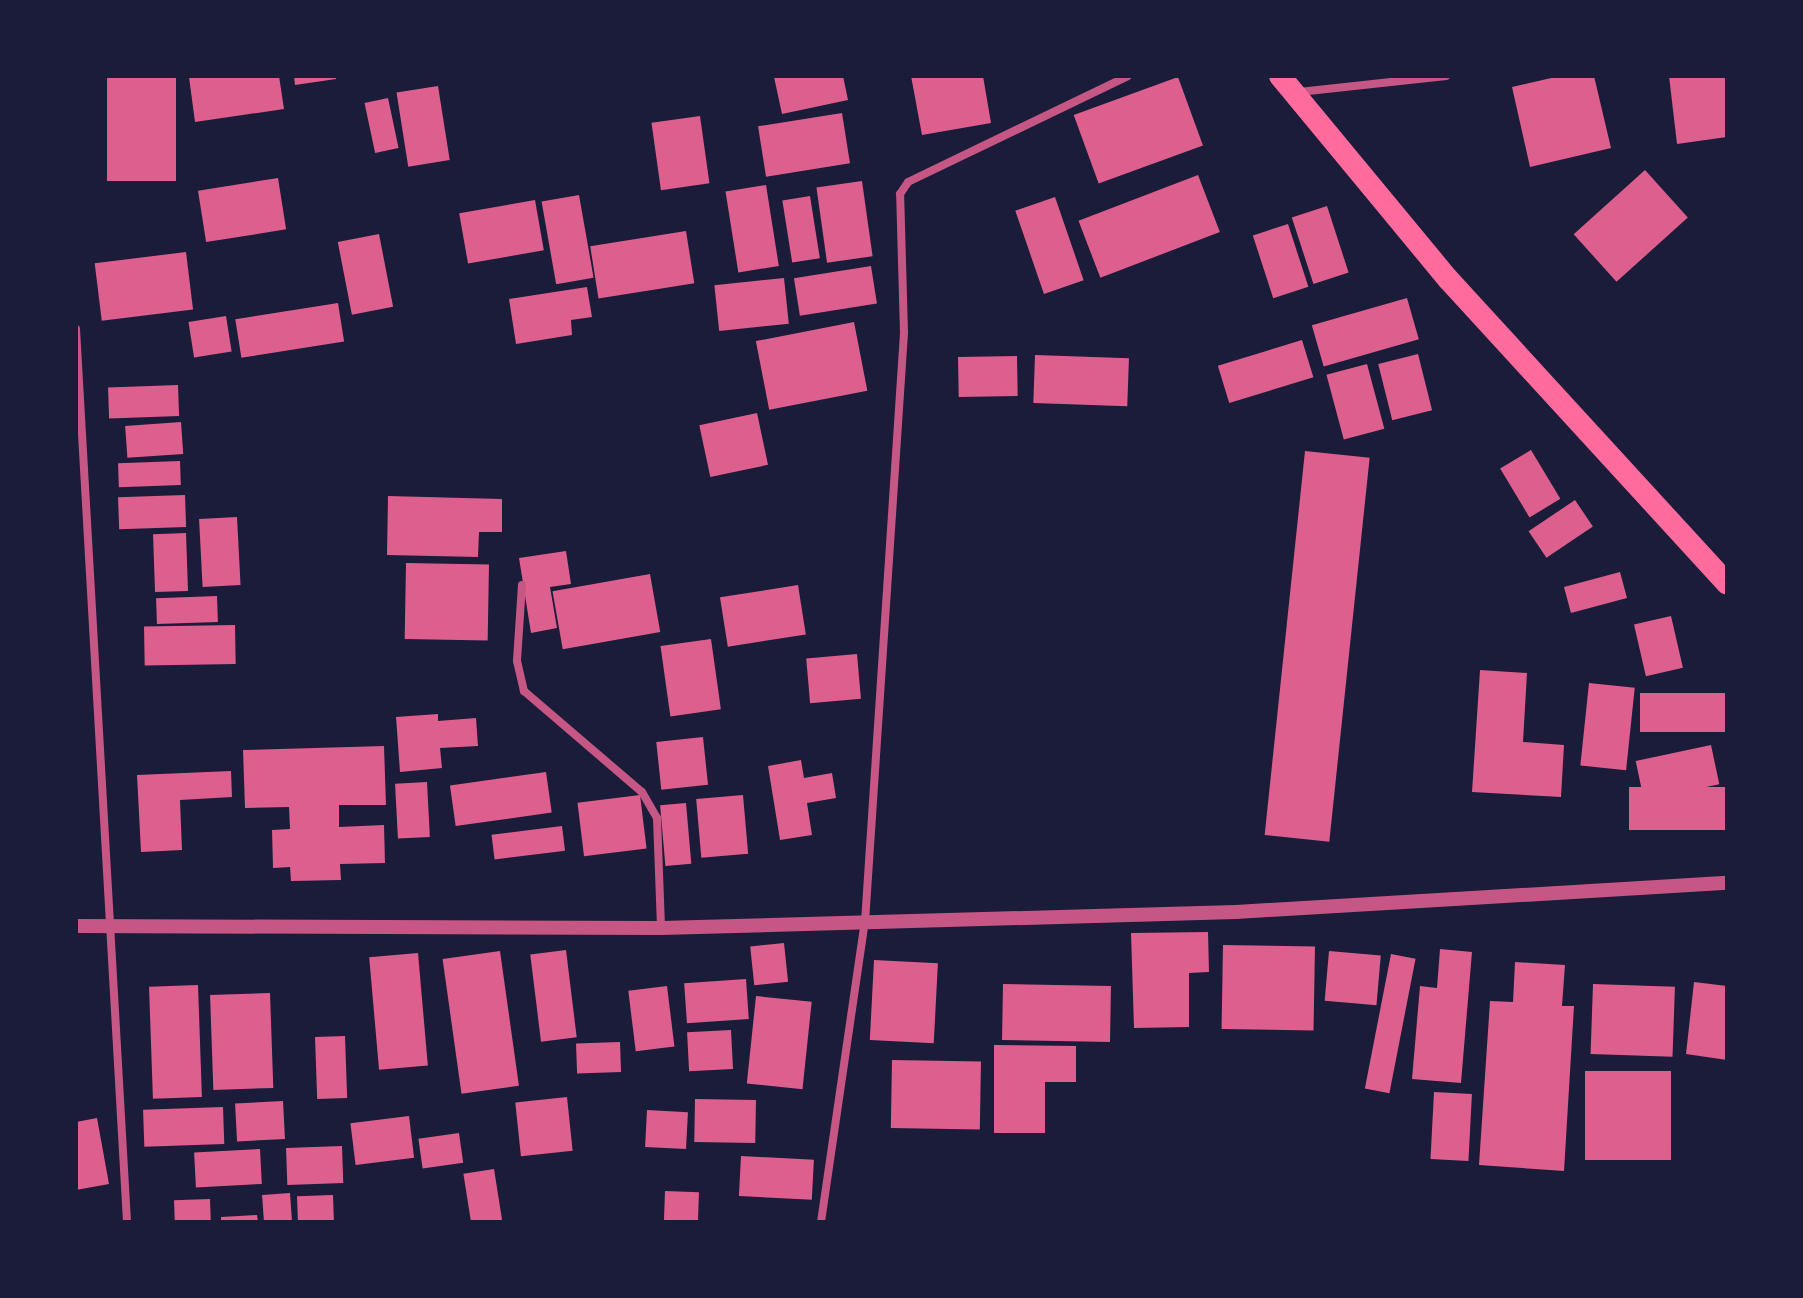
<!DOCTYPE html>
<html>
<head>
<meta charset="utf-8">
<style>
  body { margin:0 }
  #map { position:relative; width:1803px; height:1298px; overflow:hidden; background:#1b1b3a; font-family:"Fira Sans",sans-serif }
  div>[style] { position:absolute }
  .building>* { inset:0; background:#dd5f8e; transform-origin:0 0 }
  .minor>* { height:8px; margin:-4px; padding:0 4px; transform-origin:4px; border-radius:4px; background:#c65784 }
  .tertiary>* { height:14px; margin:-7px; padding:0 7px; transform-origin:7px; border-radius:7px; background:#c65784 }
  .trunk>* { height:22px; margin:-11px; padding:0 11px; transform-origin:11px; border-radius:11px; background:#ff6b9d }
  span { translate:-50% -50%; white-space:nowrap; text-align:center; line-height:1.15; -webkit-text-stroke:6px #1b1b3a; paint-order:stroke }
  .frame { position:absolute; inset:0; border:78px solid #1b1b3a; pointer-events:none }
</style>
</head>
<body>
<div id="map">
  <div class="building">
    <i style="left:107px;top:76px;width:69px;height:105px"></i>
    <i style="clip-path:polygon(279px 76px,284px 109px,195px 122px,189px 77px)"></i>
    <i style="clip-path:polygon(294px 76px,336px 76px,336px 79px,295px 85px)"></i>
    <i style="clip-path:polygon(843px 76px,848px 100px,782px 114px,774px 77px)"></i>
    <i style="clip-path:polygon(911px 76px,983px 76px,991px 123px,922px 135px)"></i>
    <i style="clip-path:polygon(1560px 76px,1594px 76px,1611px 148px,1530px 167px,1512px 87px)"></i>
    <i style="clip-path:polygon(1669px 76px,1727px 76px,1727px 137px,1677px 144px)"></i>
    <i style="left:1178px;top:77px;width:73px;height:111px;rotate:70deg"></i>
    <i style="left:438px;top:86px;width:75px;height:42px;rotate:81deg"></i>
    <i style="left:388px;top:98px;width:51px;height:24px;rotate:78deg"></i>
    <i style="left:842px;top:113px;width:51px;height:85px;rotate:81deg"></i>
    <i style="left:700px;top:116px;width:68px;height:49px;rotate:82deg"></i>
    <i style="left:1645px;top:170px;width:64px;height:96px;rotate:48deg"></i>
    <i style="left:1198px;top:175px;width:61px;height:128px;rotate:69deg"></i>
    <i style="left:278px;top:178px;width:52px;height:81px;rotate:81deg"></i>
    <i style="left:862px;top:181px;width:76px;height:46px;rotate:82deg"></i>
    <i style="left:766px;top:185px;width:82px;height:41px;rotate:81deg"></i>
    <i style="left:579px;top:195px;width:84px;height:38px;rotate:80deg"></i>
    <i style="left:810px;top:196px;width:63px;height:28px;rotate:81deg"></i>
    <i style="left:1055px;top:197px;width:88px;height:42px;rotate:71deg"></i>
    <i style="left:535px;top:200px;width:51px;height:77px;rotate:80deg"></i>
    <i style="left:1327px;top:206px;width:70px;height:37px;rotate:72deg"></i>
    <i style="left:1288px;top:224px;width:66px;height:37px;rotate:72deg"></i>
    <i style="left:686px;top:231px;width:53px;height:97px;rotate:81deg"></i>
    <i style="left:379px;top:234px;width:74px;height:42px;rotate:79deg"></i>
    <i style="left:186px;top:252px;width:58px;height:92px;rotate:83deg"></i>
    <i style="left:871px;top:266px;width:38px;height:78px;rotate:81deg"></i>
    <i style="left:784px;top:278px;width:46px;height:70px;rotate:84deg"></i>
    <i style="clip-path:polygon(587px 287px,592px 317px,571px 320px,572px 335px,516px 344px,509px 299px)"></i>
    <i style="left:1407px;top:298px;width:43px;height:99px;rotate:74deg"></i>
    <i style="left:338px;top:303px;width:39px;height:104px;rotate:81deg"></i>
    <i style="left:226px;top:316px;width:36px;height:38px;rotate:81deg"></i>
    <i style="left:854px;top:322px;width:70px;height:100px;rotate:79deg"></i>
    <i style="left:1302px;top:340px;width:39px;height:88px;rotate:73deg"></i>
    <i style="left:1418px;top:354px;width:58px;height:41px;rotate:76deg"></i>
    <i style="left:1035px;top:355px;width:94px;height:48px;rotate:2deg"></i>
    <i style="left:1017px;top:356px;width:40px;height:59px;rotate:89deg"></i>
    <i style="left:1367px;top:364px;width:67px;height:42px;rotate:75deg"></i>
    <i style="left:178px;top:385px;width:31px;height:70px;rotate:88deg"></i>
    <i style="left:757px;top:413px;width:53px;height:59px;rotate:78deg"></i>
    <i style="left:181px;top:422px;width:32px;height:56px;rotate:86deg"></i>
    <i style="left:1531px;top:450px;width:57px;height:36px;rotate:59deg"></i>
    <i style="left:1305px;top:451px;width:65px;height:386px;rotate:6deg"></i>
    <i style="left:180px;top:461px;width:24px;height:62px;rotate:88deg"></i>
    <i style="left:185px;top:495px;width:32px;height:67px;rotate:88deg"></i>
    <i style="clip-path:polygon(388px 496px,502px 499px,502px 532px,479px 532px,478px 557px,387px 555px)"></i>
    <i style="left:1575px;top:500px;width:32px;height:56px;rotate:56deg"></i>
    <i style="left:237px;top:517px;width:68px;height:38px;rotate:87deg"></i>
    <i style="left:186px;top:533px;width:58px;height:33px;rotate:88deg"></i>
    <i style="clip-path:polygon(566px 551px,571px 584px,550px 587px,557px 628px,531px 633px,519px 558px)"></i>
    <i style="left:406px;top:563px;width:83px;height:76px;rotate:1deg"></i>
    <i style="left:1620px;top:572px;width:27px;height:58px;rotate:75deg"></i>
    <i style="left:650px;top:574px;width:59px;height:99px;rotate:80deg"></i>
    <i style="left:798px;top:585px;width:50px;height:79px;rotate:81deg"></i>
    <i style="left:217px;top:596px;width:26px;height:61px;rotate:88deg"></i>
    <i style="left:1671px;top:616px;width:53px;height:38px;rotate:77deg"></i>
    <i style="left:235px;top:625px;width:39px;height:91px;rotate:89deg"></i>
    <i style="left:711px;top:639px;width:71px;height:51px;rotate:82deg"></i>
    <i style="left:857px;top:654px;width:45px;height:51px;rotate:85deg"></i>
    <i style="clip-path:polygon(1480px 670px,1527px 673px,1523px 742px,1564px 745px,1561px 797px,1472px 792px)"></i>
    <i style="left:1589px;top:683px;width:46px;height:83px;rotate:6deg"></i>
    <i style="left:1727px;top:693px;width:39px;height:87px;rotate:90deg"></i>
    <i style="clip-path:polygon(438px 714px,438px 721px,476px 718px,478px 746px,440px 748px,442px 768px,400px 772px,396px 717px)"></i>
    <i style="left:703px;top:737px;width:48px;height:47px;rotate:84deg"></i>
    <i style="left:1711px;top:745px;width:40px;height:77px;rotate:78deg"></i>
    <i style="clip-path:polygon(384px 746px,386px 805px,339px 805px,339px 827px,384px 825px,385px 863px,340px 864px,341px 880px,291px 881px,290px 867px,273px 868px,272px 830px,290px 829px,289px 807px,245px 808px,243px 750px)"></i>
    <i style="clip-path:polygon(801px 760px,804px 778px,832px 773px,836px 798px,807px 803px,812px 835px,780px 840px,768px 766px)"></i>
    <i style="clip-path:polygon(231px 771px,232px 797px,180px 800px,182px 850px,141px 852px,137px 775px)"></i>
    <i style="left:546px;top:772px;width:41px;height:97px;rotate:82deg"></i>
    <i style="left:427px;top:782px;width:55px;height:32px;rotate:87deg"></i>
    <i style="left:1727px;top:787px;width:43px;height:98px;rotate:90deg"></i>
    <i style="left:640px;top:795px;width:54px;height:63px;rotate:83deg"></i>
    <i style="left:743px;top:795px;width:59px;height:47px;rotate:85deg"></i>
    <i style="left:686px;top:803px;width:61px;height:26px;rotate:85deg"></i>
    <i style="left:562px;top:826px;width:25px;height:71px;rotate:83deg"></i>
    <i style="clip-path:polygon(1208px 932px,1209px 972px,1189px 973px,1189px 1027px,1134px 1028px,1131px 933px)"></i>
    <i style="left:784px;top:943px;width:39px;height:34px;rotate:84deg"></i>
    <i style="left:1223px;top:945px;width:92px;height:84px;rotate:1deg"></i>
    <i style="clip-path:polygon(1440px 949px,1472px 952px,1461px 1083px,1412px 1079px,1420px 986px,1437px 988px)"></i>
    <i style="left:566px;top:950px;width:88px;height:36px;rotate:83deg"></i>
    <i style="left:500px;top:951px;width:136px;height:58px;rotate:82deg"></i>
    <i style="left:1329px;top:951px;width:52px;height:50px;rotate:5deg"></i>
    <i style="left:418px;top:953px;width:113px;height:49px;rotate:85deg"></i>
    <i style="left:1391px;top:954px;width:25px;height:137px;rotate:11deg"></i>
    <i style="left:874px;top:960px;width:64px;height:80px;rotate:3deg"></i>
    <i style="clip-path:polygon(1515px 962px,1565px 965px,1562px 1006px,1574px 1006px,1564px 1171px,1479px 1165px,1490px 1001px,1513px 1002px)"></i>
    <i style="left:746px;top:979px;width:40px;height:62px;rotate:86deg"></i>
    <i style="clip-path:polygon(1694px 982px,1727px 986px,1727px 1060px,1686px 1054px)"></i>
    <i style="left:1003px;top:984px;width:108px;height:56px;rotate:1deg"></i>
    <i style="left:1593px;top:984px;width:82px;height:70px;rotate:2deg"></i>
    <i style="left:198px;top:985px;width:112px;height:49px;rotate:88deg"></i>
    <i style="left:667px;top:986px;width:61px;height:39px;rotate:83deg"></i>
    <i style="left:270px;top:993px;width:95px;height:60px;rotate:88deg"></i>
    <i style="left:756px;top:996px;width:56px;height:88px;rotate:6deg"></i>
    <i style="left:731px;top:1030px;width:39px;height:44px;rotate:87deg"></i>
    <i style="left:345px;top:1036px;width:62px;height:30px;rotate:88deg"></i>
    <i style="left:620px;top:1042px;width:30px;height:44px;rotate:88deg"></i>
    <i style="clip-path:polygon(994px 1045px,1076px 1046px,1076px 1082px,1045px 1082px,1045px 1133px,994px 1133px)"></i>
    <i style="left:892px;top:1060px;width:89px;height:68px;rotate:1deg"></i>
    <i style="left:1585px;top:1071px;width:86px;height:89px"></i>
    <i style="left:1434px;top:1092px;width:38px;height:67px;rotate:3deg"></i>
    <i style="left:567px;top:1097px;width:54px;height:52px;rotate:84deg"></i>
    <i style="left:695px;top:1099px;width:61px;height:43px;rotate:1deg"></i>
    <i style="left:283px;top:1101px;width:38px;height:48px;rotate:87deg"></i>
    <i style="left:223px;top:1107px;width:37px;height:80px;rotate:88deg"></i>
    <i style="left:647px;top:1110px;width:41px;height:37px;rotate:3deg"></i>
    <i style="left:409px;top:1116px;width:42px;height:59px;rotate:83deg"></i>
    <i style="clip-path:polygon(97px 1118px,109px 1184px,76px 1190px,76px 1122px)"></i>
    <i style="left:459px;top:1133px;width:30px;height:41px;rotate:82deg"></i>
    <i style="left:342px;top:1146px;width:37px;height:56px;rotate:88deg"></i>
    <i style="left:260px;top:1149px;width:35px;height:66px;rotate:87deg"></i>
    <i style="left:741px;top:1156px;width:73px;height:40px;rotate:3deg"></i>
    <i style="left:494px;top:1169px;width:54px;height:31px;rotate:81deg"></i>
    <i style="left:665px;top:1191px;width:34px;height:31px;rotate:2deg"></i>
    <i style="left:290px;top:1193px;width:29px;height:28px;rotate:86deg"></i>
    <i style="left:333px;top:1195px;width:27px;height:36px;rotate:88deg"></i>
    <i style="left:210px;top:1199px;width:23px;height:36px;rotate:88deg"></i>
    <i style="clip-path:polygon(257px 1215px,258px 1222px,221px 1222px,221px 1217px)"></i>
  </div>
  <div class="minor">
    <i style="left:1299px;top:92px;width:148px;rotate:-6.2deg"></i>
    <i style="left:76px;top:329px;width:894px;rotate:86.73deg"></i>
    <i style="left:522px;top:585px;width:76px;rotate:93.8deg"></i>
    <i style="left:517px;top:661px;width:31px;rotate:77deg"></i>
    <i style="left:524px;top:691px;width:155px;rotate:40.6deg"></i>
    <i style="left:642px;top:792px;width:30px;rotate:60deg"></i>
    <i style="left:657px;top:818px;width:110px;rotate:87.9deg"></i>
    <i style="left:821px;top:1222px;width:303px;rotate:-81.7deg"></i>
    <i style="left:865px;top:922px;width:590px;rotate:-86.21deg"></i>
    <i style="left:904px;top:333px;width:139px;rotate:-91.6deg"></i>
    <i style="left:900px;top:194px;width:14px;rotate:-56deg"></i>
    <i style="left:908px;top:182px;width:244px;rotate:-25.7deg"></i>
  </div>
  <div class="tertiary">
    <i style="left:76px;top:926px;width:585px;rotate:0.2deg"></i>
    <i style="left:661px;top:928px;width:575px;rotate:-1.59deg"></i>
    <i style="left:1236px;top:912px;width:492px;rotate:-3.4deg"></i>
  </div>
  <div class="trunk">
    <i style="left:1280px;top:76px;width:264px;rotate:50.4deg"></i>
    <i style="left:1448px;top:279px;width:413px;rotate:47.5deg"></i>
  </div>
  <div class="frame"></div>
</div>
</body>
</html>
